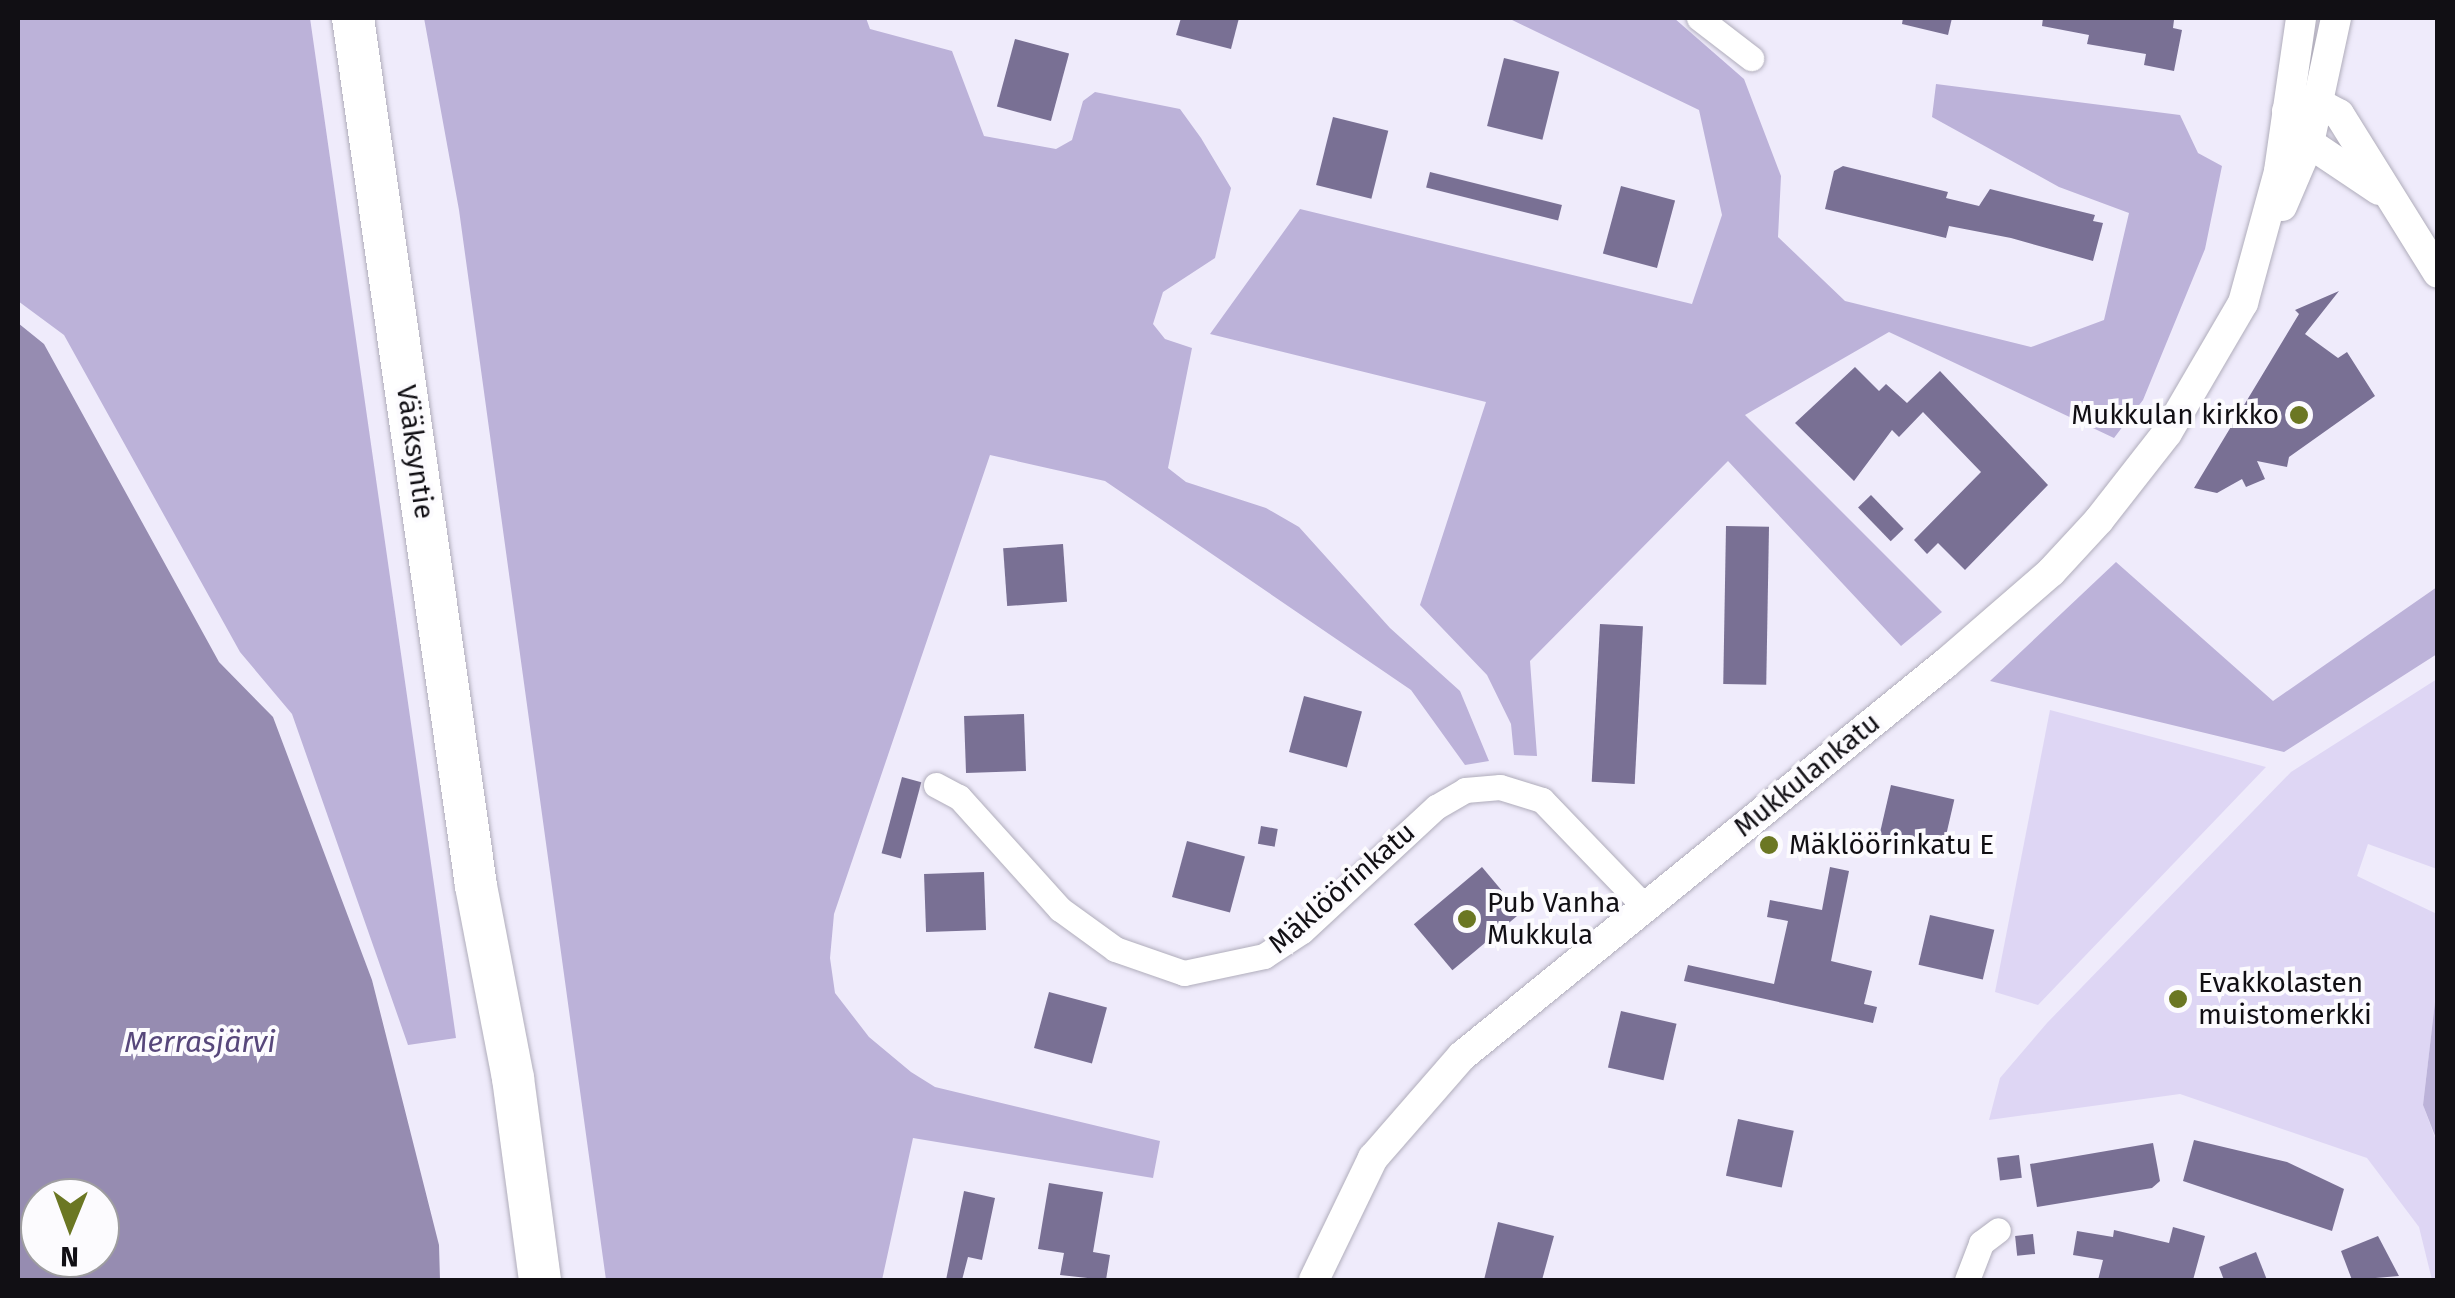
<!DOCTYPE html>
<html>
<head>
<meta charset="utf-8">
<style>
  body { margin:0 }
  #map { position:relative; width:2455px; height:1298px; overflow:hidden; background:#efebfb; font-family:"Fira Sans",sans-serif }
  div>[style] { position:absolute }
  .green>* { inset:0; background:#ded6f4 }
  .forest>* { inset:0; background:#bcb2d9 }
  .water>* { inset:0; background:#968cb1 }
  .building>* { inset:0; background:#797094; transform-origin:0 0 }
  .roads { filter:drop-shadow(0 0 2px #b0adbb) drop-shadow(0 0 2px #b0adbb) }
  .minor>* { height:25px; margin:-12.5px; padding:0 12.5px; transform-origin:12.5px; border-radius:12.5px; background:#fff }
  .tertiary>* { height:30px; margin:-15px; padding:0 15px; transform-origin:15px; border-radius:15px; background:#fff }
  .trunk>* { height:42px; margin:-21px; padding:0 21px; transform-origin:21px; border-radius:21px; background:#fff }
  .dots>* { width:28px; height:28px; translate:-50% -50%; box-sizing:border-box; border:5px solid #fcfbfe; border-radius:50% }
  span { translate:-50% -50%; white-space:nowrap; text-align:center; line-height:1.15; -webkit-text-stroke:8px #fcfbfe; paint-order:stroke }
  .poi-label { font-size:28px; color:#110f14 }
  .right { translate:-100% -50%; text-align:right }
  .left { translate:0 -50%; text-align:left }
  .street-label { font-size:28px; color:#110f14 }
  .water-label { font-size:30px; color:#57477b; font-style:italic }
  .frame { position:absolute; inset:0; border:20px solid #110f14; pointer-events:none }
  .north { position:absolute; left:20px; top:1178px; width:100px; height:100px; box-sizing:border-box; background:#fcfbfe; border:2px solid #9e9da0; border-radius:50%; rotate:181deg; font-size:28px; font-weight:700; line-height:40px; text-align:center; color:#110f14 }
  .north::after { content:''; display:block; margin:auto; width:35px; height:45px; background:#6b7723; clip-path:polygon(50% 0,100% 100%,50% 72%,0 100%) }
</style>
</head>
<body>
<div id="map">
  <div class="green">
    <i style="clip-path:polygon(2437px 679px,2437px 869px,2368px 844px,2357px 876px,2437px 914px,2437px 985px,2423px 1105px,2437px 1143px,2437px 1280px,2432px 1280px,2419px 1227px,2367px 1158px,2180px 1094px,1989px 1120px,2000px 1078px,2047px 1023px,2291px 772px)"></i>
    <i style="clip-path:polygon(2050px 710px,2266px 767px,2038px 1005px,1995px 992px)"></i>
  </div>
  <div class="forest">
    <i style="clip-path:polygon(18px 18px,310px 18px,456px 1038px,408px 1045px,292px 714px,240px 652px,64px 335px,18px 301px)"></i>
    <i style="clip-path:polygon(424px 18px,866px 18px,870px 29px,952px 51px,984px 136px,1056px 149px,1072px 140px,1083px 101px,1095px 92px,1180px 109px,1201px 138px,1231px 188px,1215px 258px,1163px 292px,1153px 324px,1165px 339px,1192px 348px,1168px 468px,1186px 482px,1266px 508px,1299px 527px,1390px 628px,1460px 691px,1489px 761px,1465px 765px,1411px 690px,1105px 481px,990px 455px,834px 914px,830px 958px,835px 993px,869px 1037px,911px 1072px,935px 1087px,1160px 1141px,1153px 1178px,913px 1138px,882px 1280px,606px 1280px,459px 210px)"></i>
    <i style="clip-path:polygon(1508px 18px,1674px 18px,1744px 79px,1781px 176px,1778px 237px,1845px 301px,2031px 347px,2104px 320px,2129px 213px,2059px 187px,1932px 117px,1936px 84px,2180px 115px,2198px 153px,2222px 166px,2205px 249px,2143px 400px,2114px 438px,1889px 332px,1745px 415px,1942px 612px,1901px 646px,1728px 461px,1530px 661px,1537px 756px,1514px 755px,1511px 724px,1487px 675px,1420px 605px,1486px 402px,1210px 334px,1300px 209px,1692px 304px,1722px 215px,1699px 110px)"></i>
    <i style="clip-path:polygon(2116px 562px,2273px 701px,2437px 587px,2437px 654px,2284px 752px,1990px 681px)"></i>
    <i style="clip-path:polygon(2437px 985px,2437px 1141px,2423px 1105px)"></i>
  </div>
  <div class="water">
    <i style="clip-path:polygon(evenodd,18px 323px,44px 344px,219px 662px,273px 717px,372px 980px,439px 1245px,440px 1280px,18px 1280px,18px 323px,40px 1198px,100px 1198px,100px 1258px,40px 1258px,40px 1198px)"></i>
  </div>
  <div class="building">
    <i style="clip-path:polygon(1181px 18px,1239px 18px,1231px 49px,1176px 35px)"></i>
    <i style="clip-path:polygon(1903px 18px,1952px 18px,1948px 35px,1902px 24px)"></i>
    <i style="clip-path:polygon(2043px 18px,2174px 20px,2173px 28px,2182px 30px,2174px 71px,2144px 65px,2146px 54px,2087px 44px,2089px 35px,2042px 26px)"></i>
    <i style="left:1015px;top:39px;width:56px;height:70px;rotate:15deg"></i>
    <i style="left:1504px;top:58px;width:57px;height:70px;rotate:14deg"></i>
    <i style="left:1333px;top:117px;width:57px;height:70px;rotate:14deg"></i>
    <i style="clip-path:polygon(1843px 166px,1948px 192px,1946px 198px,1979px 206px,1990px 189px,2095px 215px,2093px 221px,2103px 223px,2093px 261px,2011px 238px,1949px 226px,1946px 238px,1825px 209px,1834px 171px)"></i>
    <i style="left:1430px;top:172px;width:136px;height:16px;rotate:14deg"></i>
    <i style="left:1621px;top:186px;width:56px;height:70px;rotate:15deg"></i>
    <i style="clip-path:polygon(2339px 291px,2305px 334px,2338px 358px,2347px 352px,2375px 396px,2289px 457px,2287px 467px,2257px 461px,2265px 479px,2246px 487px,2242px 479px,2217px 493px,2194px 488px,2299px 314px,2295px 310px)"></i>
    <i style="clip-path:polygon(1855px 367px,1879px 391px,1886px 384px,1907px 403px,1940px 371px,2048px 485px,1965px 570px,1938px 543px,1927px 554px,1914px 540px,1981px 472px,1923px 412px,1899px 437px,1892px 430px,1854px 481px,1795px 423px)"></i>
    <i style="left:1871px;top:495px;width:47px;height:18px;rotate:46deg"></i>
    <i style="left:1726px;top:526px;width:43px;height:158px;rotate:1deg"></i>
    <i style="left:1063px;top:544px;width:58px;height:60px;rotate:86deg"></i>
    <i style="left:1600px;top:624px;width:43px;height:158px;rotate:3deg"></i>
    <i style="left:1304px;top:696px;width:60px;height:58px;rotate:15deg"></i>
    <i style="left:1024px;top:714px;width:57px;height:60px;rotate:88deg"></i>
    <i style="left:902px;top:777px;width:20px;height:79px;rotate:15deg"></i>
    <i style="left:1891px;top:785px;width:65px;height:51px;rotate:13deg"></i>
    <i style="left:1261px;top:826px;width:17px;height:18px;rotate:10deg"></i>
    <i style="left:1187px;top:841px;width:60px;height:58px;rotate:15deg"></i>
    <i style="left:1482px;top:867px;width:60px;height:89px;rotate:50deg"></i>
    <i style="clip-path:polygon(1830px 867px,1849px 871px,1831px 961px,1872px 971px,1864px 1004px,1877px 1007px,1873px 1023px,1684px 981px,1688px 965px,1774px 984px,1788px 921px,1767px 917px,1770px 900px,1822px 910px)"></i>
    <i style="left:984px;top:872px;width:58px;height:60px;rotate:88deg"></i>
    <i style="left:1930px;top:915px;width:66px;height:51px;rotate:13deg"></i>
    <i style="left:1049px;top:992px;width:60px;height:58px;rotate:15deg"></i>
    <i style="left:1621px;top:1011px;width:57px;height:58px;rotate:13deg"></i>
    <i style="left:1738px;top:1119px;width:57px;height:58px;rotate:12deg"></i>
    <i style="clip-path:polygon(2194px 1140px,2287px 1162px,2344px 1189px,2332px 1231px,2183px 1181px)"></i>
    <i style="clip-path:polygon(2153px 1143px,2160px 1181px,2152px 1188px,2037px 1207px,2030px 1164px)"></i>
    <i style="left:2019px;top:1155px;width:23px;height:22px;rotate:83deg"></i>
    <i style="clip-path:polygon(1049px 1183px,1103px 1192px,1093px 1252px,1110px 1255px,1106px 1280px,1060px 1275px,1064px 1253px,1038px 1249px)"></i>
    <i style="clip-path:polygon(964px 1191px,995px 1198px,982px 1260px,968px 1257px,962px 1280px,946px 1280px)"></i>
    <i style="clip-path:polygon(1498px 1222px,1554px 1236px,1542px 1280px,1484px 1280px)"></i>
    <i style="clip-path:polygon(2173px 1227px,2205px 1236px,2193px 1280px,2098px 1280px,2103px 1260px,2073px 1255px,2077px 1231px,2113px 1237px,2114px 1230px,2169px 1243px)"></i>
    <i style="left:2033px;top:1234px;width:20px;height:18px;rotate:84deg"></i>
    <i style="clip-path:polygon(2378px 1236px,2399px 1276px,2352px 1280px,2341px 1251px)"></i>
    <i style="clip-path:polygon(2256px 1252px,2267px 1280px,2224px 1280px,2219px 1267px)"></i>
  </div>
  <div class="roads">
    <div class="minor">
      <i style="left:1699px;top:18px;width:66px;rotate:37.6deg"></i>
      <i style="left:936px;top:785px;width:26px;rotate:28deg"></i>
      <i style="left:959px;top:797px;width:151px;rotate:48deg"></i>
      <i style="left:1060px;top:909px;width:68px;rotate:36deg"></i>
      <i style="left:1115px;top:949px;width:73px;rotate:19.2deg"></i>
      <i style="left:1184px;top:973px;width:82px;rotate:-12deg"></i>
      <i style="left:1264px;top:956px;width:45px;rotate:-33.3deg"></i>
      <i style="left:1302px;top:931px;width:183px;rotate:-42.8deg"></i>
      <i style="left:1436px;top:807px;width:34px;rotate:-30deg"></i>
      <i style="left:1465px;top:790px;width:35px;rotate:-5deg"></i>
      <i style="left:1500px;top:787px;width:44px;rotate:17.2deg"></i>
      <i style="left:1542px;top:800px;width:147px;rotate:46.1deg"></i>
      <i style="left:1967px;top:1280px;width:40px;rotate:-69deg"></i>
      <i style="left:1981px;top:1243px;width:21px;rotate:-37deg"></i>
    </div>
    <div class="tertiary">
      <i style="left:2287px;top:111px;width:30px;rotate:-17deg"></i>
      <i style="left:2316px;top:102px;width:26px;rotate:28deg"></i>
      <i style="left:2339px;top:114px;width:187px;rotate:58.1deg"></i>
      <i style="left:2298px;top:127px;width:19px;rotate:55deg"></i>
      <i style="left:2309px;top:143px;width:84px;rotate:33.9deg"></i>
      <i style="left:2282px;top:206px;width:69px;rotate:-66.8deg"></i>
      <i style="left:2309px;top:143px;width:128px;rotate:-77.8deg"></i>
      <i style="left:1314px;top:1280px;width:136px;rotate:-64.2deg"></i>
      <i style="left:1373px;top:1158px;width:135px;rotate:-48.9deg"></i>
      <i style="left:1462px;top:1056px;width:623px;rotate:-39.08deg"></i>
      <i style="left:1946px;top:663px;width:139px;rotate:-40.9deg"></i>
      <i style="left:2051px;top:572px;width:71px;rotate:-47.3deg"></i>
      <i style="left:2099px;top:520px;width:110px;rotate:-52deg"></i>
      <i style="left:2167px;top:433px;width:151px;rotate:-59.7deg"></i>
      <i style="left:2243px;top:303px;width:137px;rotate:-74.7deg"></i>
      <i style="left:2279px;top:171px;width:155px;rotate:-81.8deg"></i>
    </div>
    <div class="trunk">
      <i style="left:353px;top:18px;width:877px;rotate:81.93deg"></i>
      <i style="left:476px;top:886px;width:196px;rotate:79.1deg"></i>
      <i style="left:513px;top:1078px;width:204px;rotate:82.4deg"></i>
    </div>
  </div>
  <div class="dots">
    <i style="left:2299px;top:415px;background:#6b7723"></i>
    <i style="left:1769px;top:845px;background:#6b7723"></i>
    <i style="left:1467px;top:919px;background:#6b7723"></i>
    <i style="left:2178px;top:999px;background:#6b7723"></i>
  </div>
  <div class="poi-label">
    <span class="right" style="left:2279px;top:415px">Mukkulan kirkko</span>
    <span class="left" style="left:1789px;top:845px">Mäklöörinkatu E</span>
    <span class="left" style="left:1487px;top:919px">Pub Vanha<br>Mukkula</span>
    <span class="left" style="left:2198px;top:999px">Evakkolasten<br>muistomerkki</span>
  </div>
  <div class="street-label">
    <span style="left:415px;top:452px;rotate:82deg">Vääksyntie</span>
    <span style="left:1807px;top:775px;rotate:-39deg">Mukkulankatu</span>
    <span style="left:1342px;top:888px;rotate:-41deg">Mäklöörinkatu</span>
  </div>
  <div class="water-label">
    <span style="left:200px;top:1042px">Merrasjärvi</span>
  </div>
  <div class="frame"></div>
  <div class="north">N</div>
</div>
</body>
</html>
